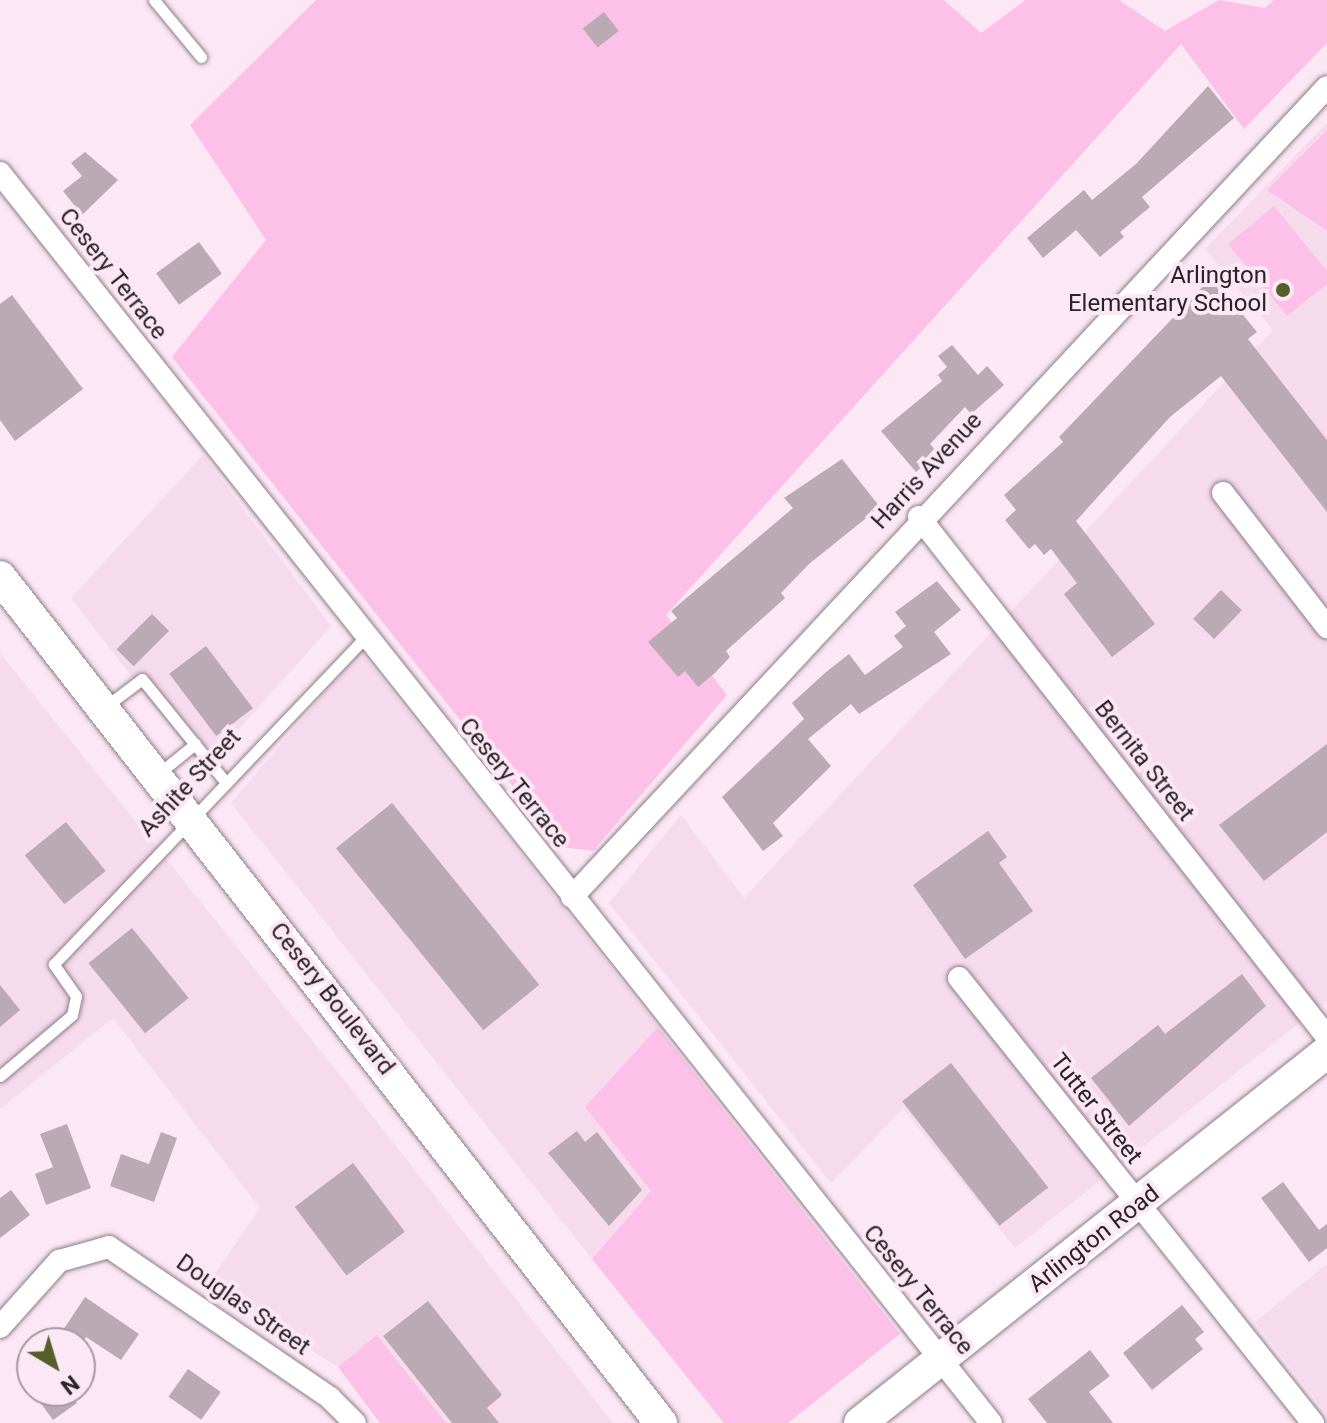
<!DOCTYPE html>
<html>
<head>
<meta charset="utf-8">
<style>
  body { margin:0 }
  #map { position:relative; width:1327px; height:1423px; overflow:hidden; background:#fbe8f4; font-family:Roboto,sans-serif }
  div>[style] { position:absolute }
  .built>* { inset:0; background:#f5dbec }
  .green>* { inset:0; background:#fdc1e9 }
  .building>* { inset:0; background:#bba9b4; transform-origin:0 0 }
  .roads { filter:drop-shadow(0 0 2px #8d7c87) drop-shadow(0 0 2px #8d7c87) }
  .lane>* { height:11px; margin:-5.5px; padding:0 5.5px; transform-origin:5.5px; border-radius:5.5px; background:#fff }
  .street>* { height:22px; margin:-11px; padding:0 11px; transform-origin:11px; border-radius:11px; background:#fff }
  .secondary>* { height:32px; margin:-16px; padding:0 16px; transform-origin:16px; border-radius:16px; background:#fff }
  .dots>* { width:22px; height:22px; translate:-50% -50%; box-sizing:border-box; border:4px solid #fbe8f4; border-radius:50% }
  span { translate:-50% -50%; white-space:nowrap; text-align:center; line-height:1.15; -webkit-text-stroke:8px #fbe8f4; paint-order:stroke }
  .street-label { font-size:24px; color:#292327 }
  .poi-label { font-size:24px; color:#292327 }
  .right { translate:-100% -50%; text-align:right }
  .north { position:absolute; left:16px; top:1327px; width:80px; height:80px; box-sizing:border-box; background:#fbe8f4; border:2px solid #a799a2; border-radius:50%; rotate:142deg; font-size:22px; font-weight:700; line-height:32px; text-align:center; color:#292327 }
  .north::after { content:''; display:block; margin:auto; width:28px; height:36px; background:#565e2c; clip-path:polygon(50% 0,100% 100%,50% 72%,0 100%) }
</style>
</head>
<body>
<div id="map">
  <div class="built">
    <i style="clip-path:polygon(1327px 123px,1327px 1001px,1015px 1248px,903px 1109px,831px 1183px,609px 903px,681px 815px,744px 898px,1273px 330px,1205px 249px)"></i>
    <i style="clip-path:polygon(203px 455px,331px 626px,203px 769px,71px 598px)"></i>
    <i style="clip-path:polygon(360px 651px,658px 1027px,585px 1107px,651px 1191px,592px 1259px,231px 803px)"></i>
    <i style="clip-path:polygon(0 653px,348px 1085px,613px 1423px,446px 1423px,377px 1336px,338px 1367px,207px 1286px,260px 1208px,113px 1018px,0 1109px)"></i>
    <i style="clip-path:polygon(1327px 1264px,1327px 1414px,1255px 1322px)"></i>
  </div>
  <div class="green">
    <i style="clip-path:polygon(316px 0,944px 0,981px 33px,1026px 0,1119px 0,1165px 31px,1219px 0,1265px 8px,1274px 0,1327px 0,1327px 43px,1244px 129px,1181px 44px,666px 615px,727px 695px,593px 851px,561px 847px,172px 357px,266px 240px,190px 125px)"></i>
    <i style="clip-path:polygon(1327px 130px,1327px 231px,1267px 190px)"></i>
    <i style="clip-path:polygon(1274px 206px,1327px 271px,1327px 284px,1287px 316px,1228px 244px)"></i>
    <i style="clip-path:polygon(658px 1027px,900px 1334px,788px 1423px,724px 1423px,592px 1259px,651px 1191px,585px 1107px)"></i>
    <i style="clip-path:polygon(377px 1335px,446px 1423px,380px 1423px,338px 1367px)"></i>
  </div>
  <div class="building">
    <i style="left:604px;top:12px;width:24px;height:27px;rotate:52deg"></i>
    <i style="clip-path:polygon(1208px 86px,1234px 118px,1142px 197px,1150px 207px,1120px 232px,1124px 237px,1100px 257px,1076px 230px,1043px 258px,1027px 238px,1084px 190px,1092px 200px,1136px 164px)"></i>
    <i style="clip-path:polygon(85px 152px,118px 180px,82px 215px,63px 191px,82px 176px,71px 163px)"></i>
    <i style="left:199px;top:242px;width:39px;height:53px;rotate:54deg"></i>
    <i style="clip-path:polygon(1212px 277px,1257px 332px,1248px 339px,1327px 440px,1327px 512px,1221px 376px,1170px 417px,1076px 521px,1155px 624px,1112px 657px,1064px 594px,1077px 583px,1051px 549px,1044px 555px,1035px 544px,1029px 549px,1005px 520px,1016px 510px,1004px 495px,1063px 442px,1059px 437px)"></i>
    <i style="clip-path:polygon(12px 295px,83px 389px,15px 441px,0 420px,0 304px)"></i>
    <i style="clip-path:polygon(952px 345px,978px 375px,987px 366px,1004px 385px,971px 414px,965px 407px,930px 444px,938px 453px,916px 472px,881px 431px,942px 381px,938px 375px,947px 367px,938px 356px)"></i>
    <i style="clip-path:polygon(842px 459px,880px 507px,809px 564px,781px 593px,785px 598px,726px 651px,730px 657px,715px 673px,698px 687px,685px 671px,678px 677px,648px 642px,677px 618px,671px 611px,793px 508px,784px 498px)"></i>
    <i style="clip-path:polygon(937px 581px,961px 610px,934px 632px,951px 654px,859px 714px,851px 704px,808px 739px,831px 766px,773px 823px,783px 836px,763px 851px,722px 797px,804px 719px,792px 703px,826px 672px,849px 654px,865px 675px,903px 647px,894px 636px,906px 626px,895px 612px)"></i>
    <i style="left:1221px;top:590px;width:29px;height:40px;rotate:44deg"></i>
    <i style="left:152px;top:614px;width:24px;height:50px;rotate:45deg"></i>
    <i style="left:206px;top:646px;width:78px;height:46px;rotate:53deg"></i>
    <i style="clip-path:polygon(1327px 744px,1327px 832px,1264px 881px,1219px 825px)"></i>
    <i style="left:392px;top:803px;width:234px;height:72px;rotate:51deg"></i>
    <i style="left:66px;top:822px;width:63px;height:53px;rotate:51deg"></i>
    <i style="clip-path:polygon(988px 831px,1007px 857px,999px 863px,1033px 911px,965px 959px,913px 885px)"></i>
    <i style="left:132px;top:928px;width:90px;height:56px;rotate:51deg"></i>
    <i style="clip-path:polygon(1242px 974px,1266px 1006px,1129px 1126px,1091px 1078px,1158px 1025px,1165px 1034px)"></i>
    <i style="clip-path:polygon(0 985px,20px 1010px,0 1027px)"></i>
    <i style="left:951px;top:1063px;width:158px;height:62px;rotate:52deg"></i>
    <i style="clip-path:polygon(67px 1124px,91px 1188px,46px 1205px,35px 1174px,53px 1167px,40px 1134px)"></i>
    <i style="clip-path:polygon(577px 1131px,585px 1142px,597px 1132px,642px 1190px,609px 1226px,548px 1153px)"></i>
    <i style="clip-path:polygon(161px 1132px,177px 1138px,154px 1202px,110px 1186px,121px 1154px,149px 1164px)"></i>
    <i style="left:353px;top:1163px;width:86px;height:73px;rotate:53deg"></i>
    <i style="clip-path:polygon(1283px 1182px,1319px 1230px,1327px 1224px,1327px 1248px,1309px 1262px,1261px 1198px)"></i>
    <i style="clip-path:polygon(11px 1190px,30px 1215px,0 1238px,0 1198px)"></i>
    <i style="clip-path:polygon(85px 1297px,139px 1334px,121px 1360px,86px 1337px,80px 1346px,61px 1333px)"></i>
    <i style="clip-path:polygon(428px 1301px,502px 1395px,487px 1408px,499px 1423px,452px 1423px,383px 1336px)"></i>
    <i style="clip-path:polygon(1182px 1305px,1204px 1332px,1195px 1339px,1203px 1349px,1152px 1390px,1123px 1353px)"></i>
    <i style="clip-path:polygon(1090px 1350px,1110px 1376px,1089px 1392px,1113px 1423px,1047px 1423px,1028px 1399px)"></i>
    <i style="left:188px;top:1369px;width:40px;height:34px;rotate:35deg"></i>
    <i style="clip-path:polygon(32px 1391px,68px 1391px,77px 1403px,53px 1420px)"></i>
  </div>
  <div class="roads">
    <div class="lane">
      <i style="left:154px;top:0;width:74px;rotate:50.5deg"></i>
      <i style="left:105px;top:707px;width:46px;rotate:-37.1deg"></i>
      <i style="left:142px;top:679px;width:129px;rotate:51deg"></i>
      <i style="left:158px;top:774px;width:48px;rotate:-39deg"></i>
      <i style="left:0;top:1076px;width:94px;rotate:-40.3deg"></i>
      <i style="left:72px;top:1015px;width:19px;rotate:-78deg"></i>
      <i style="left:76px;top:996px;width:39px;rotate:-125deg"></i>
      <i style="left:54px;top:964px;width:450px;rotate:-46.4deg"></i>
    </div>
    <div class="street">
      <i style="left:0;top:173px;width:1595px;rotate:51.59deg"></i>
      <i style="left:1223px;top:493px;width:170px;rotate:52.2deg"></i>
      <i style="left:919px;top:517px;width:661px;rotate:51.88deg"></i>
      <i style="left:572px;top:897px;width:1107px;rotate:-47.01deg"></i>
      <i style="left:959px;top:978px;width:569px;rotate:51.5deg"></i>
      <i style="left:0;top:1327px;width:89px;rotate:-48.2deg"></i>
      <i style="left:59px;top:1261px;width:52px;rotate:-15.6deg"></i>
      <i style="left:109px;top:1247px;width:268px;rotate:34.3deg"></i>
      <i style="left:330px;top:1398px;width:35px;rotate:45deg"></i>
    </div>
    <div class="secondary">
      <i style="left:0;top:577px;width:1074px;rotate:52deg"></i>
      <i style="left:860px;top:1423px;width:596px;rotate:-38.46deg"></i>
    </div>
  </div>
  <div class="dots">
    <i style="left:1283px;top:290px;background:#565e2c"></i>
  </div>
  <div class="street-label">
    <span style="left:113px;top:274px;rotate:52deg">Cesery Terrace</span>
    <span style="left:927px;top:471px;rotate:-47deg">Harris Avenue</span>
    <span style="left:1144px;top:761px;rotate:52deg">Bernita Street</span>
    <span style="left:190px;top:783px;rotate:-47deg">Ashite Street</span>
    <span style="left:514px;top:783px;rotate:51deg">Cesery Terrace</span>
    <span style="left:332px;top:999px;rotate:52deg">Cesery Boulevard</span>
    <span style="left:1096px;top:1109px;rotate:52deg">Tutter Street</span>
    <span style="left:1094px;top:1239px;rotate:-38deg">Arlington Road</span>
    <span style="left:918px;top:1290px;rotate:51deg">Cesery Terrace</span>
    <span style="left:243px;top:1305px;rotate:35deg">Douglas Street</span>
  </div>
  <div class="poi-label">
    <span class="right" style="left:1267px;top:290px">Arlington<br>Elementary School</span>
  </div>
  <div class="north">N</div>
</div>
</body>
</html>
